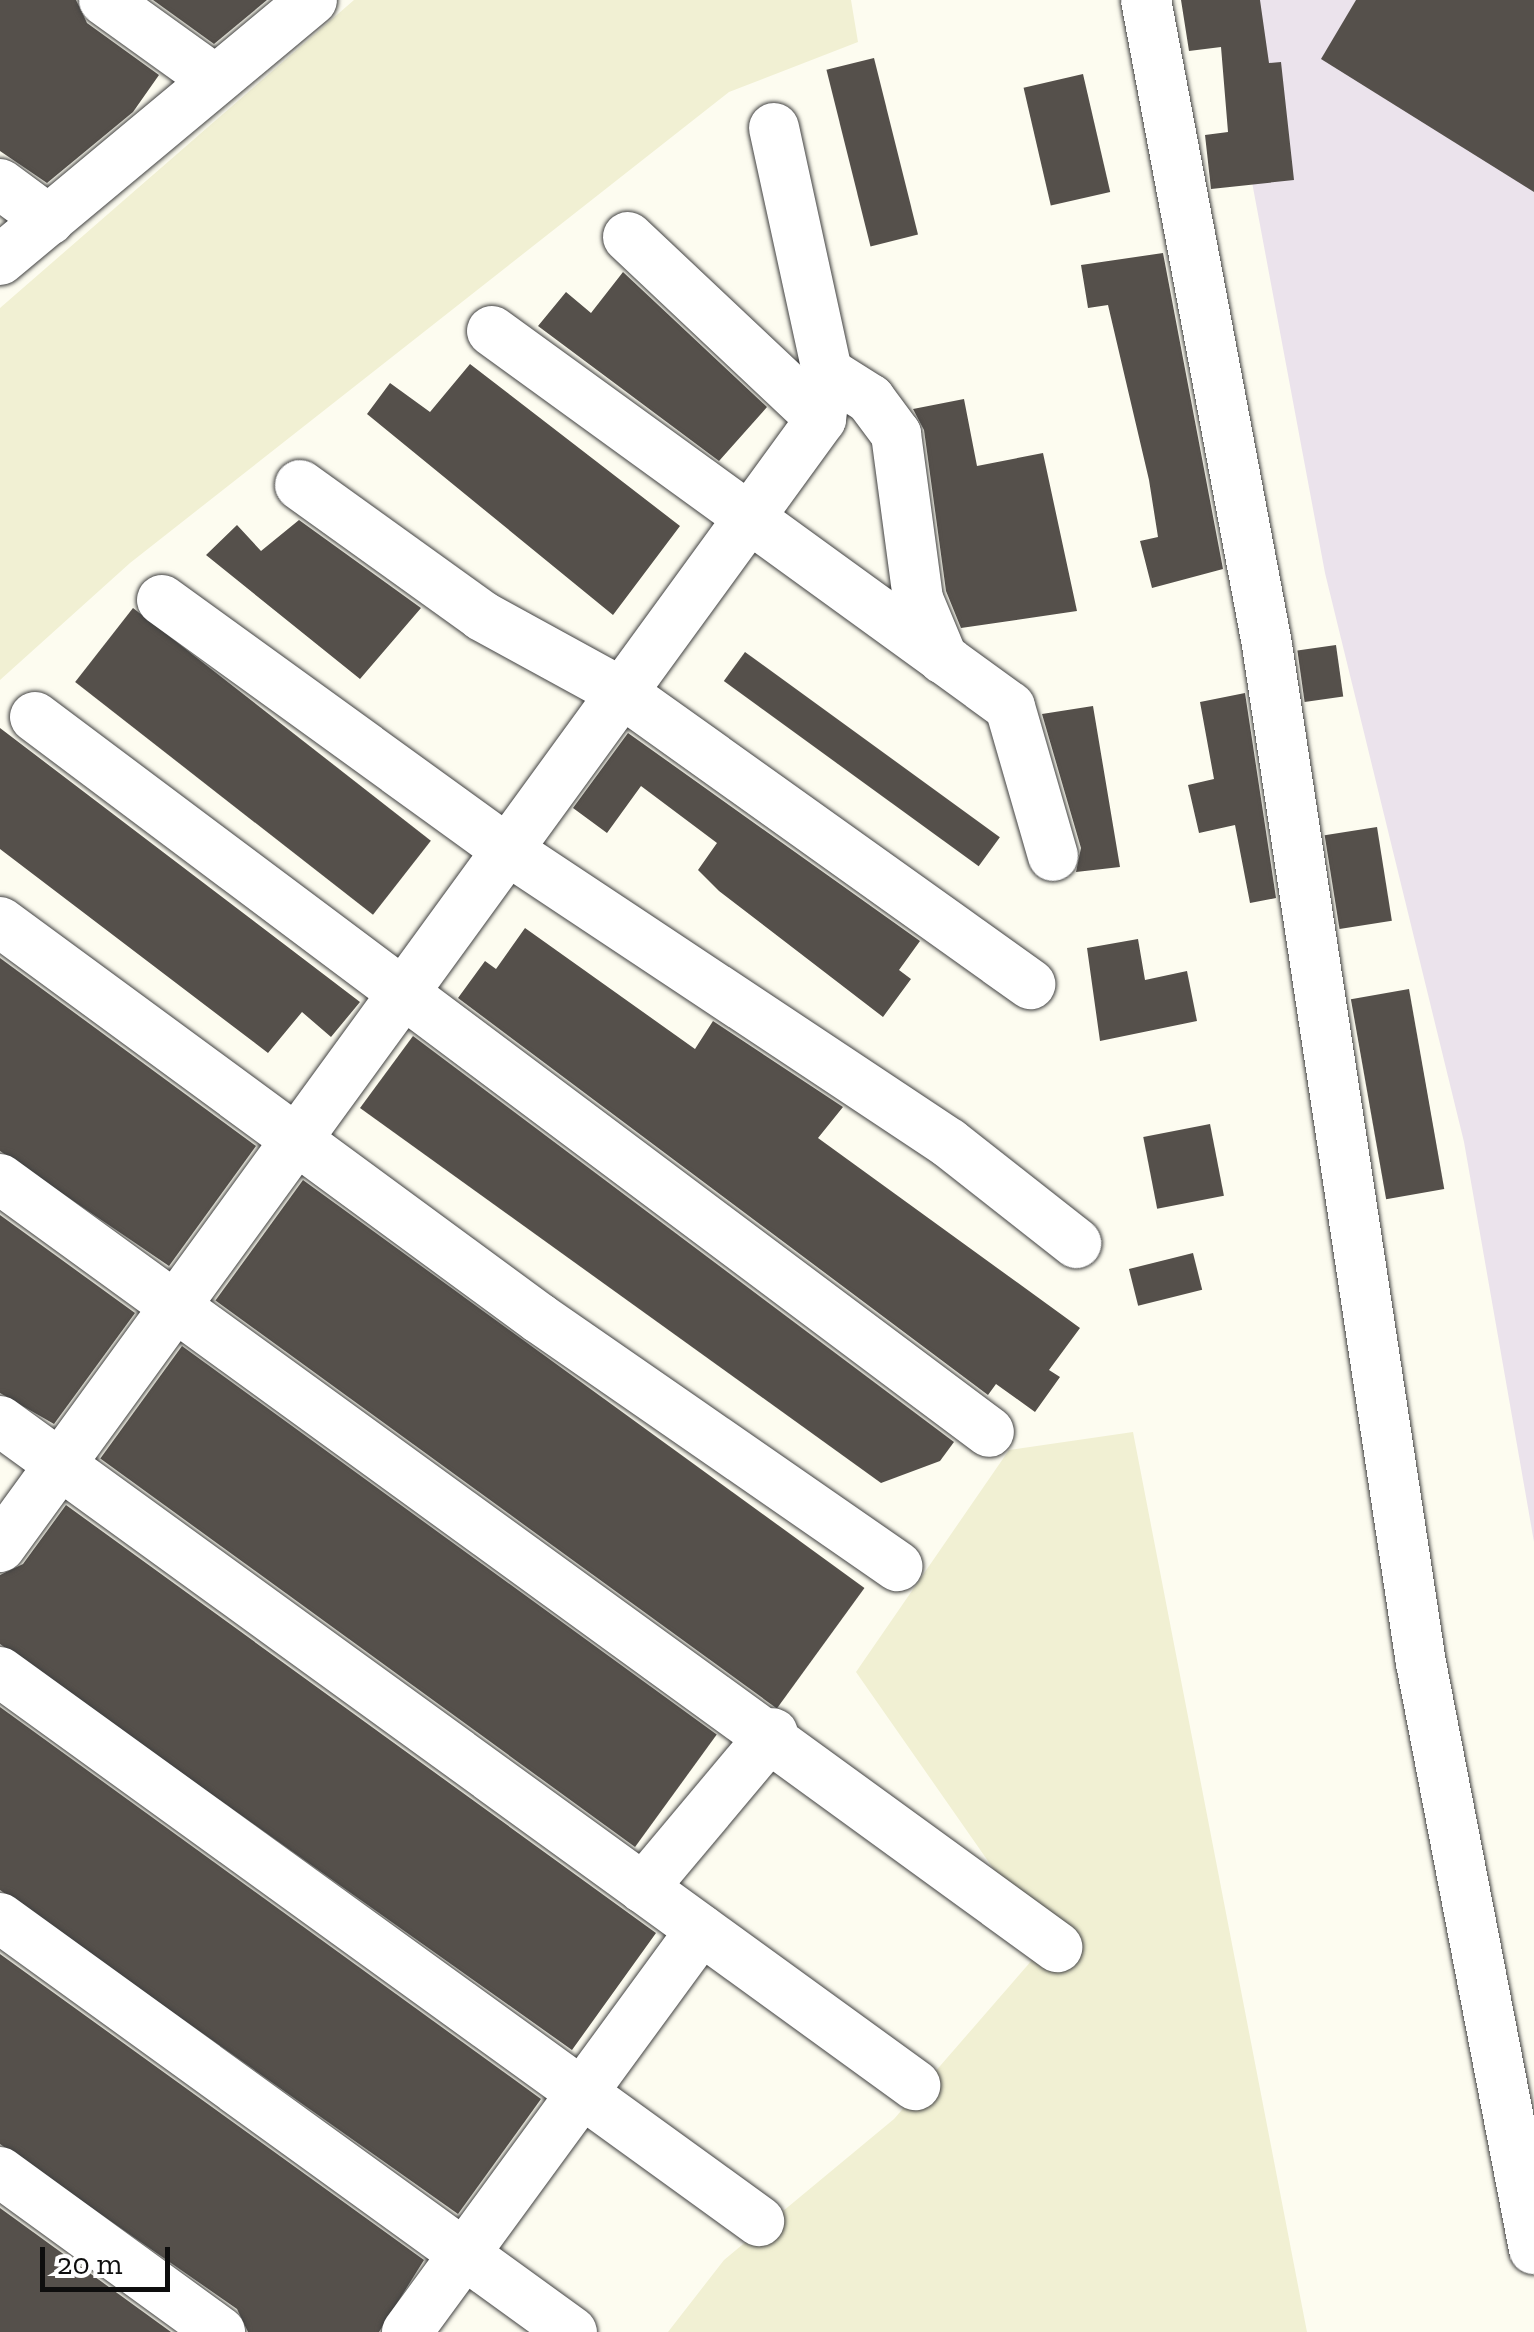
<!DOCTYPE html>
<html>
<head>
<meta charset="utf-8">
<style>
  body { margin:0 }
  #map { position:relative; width:1534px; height:2332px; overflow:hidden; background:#fdfcf0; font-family:"Zilla Slab",serif }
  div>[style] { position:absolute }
  .industrial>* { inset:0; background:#ebe3ec }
  .farmland>* { inset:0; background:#f1f0d3 }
  .building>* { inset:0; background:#55504b; transform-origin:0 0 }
  .roads { filter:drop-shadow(0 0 2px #414141) drop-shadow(0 0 2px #414141) }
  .minor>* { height:50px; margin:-25px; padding:0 25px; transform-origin:25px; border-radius:25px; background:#fff }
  span { translate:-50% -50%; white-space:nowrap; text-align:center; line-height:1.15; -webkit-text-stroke:10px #fff; paint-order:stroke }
  .scale { position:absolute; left:40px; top:2247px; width:130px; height:45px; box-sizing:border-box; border:5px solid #0e0e0e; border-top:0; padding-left:12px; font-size:30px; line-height:35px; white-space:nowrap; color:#0e0e0e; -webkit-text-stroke:8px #fff; paint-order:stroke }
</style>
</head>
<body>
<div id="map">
  <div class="industrial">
    <i style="clip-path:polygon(1218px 0,1534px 0,1534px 1542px,1464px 1142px,1325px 573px)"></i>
  </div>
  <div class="farmland">
    <i style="clip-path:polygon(354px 0,851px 0,858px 42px,729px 92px,130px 563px,0 680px,0 308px)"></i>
    <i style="clip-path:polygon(1133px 1432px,1307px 2332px,668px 2332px,724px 2260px,894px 2119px,1046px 1944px,856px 1672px,1009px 1450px)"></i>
  </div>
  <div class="building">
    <i style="clip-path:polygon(0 0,76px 0,87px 23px,159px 75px,133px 112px,47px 183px,0 151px)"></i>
    <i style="clip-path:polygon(153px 0,267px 0,214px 44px)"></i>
    <i style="clip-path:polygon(1181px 0,1260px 0,1269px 63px,1281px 62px,1294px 180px,1211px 189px,1205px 135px,1228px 132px,1221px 47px,1189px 51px)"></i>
    <i style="clip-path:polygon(1356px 0,1534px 0,1534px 192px,1321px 59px)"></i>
    <i style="left:874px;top:58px;width:182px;height:49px;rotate:76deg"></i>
    <i style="left:1083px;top:74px;width:121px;height:61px;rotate:77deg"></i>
    <i style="clip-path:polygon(1163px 253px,1223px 569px,1152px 588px,1140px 541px,1158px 537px,1149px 480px,1108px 305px,1088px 308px,1081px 265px)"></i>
    <i style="clip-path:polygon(623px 272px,767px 407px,719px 461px,538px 326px,566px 292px,591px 313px)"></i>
    <i style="clip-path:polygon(470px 364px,680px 526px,613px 615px,367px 414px,390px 383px,430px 412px)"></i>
    <i style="clip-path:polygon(964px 399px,977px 466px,1043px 453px,1077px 611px,961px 628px,946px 591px,924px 430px,913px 409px)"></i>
    <i style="clip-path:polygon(299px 520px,421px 608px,360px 679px,206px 555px,237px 525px,261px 551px)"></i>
    <i style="left:133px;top:608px;width:378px;height:94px;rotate:38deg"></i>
    <i style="left:1336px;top:645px;width:52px;height:39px;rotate:82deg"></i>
    <i style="left:745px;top:652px;width:315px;height:36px;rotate:36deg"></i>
    <i style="clip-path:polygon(1245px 693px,1276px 898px,1250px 903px,1235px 825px,1199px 833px,1188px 785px,1214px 779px,1200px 702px)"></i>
    <i style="clip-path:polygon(1093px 706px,1120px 867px,1076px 872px,1081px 848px,1042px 714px)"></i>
    <i style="clip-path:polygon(0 728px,360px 1002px,331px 1037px,302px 1012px,268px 1053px,0 849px)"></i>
    <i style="clip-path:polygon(628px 733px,920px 941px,899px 970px,911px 979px,883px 1017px,719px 891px,698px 870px,717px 843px,641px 786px,607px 833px,573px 808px)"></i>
    <i style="left:1377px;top:827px;width:95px;height:53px;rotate:81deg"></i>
    <i style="clip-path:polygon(525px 928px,695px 1049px,713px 1021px,843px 1107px,818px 1138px,1080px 1328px,1049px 1370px,1060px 1377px,1035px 1412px,996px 1384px,988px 1395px,458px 998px,485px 961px,496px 969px)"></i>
    <i style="clip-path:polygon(1138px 939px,1145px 980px,1187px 971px,1197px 1021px,1100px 1041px,1087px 948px)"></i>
    <i style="clip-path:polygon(0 958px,256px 1146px,169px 1266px,0 1151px)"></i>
    <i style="left:1409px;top:989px;width:203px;height:59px;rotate:80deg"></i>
    <i style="clip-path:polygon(413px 1036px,954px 1442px,940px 1461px,881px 1483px,360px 1108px)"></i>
    <i style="left:1210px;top:1124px;width:73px;height:68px;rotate:79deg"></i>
    <i style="left:303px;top:1180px;width:694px;height:149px;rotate:36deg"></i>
    <i style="clip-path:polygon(0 1215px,135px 1313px,54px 1424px,0 1393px)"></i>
    <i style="left:1193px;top:1253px;width:38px;height:66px;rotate:76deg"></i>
    <i style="left:182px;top:1346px;width:661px;height:139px;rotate:36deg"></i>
    <i style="clip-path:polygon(66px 1505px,656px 1933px,572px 2050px,0 1644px,0 1575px,23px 1564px)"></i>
    <i style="clip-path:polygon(0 1707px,541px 2099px,458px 2214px,0 1890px)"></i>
    <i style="clip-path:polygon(0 1954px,424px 2260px,379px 2332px,248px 2332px,237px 2309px,0 2144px)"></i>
    <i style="clip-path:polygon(0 2208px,171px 2332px,0 2332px)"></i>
  </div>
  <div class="roads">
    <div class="minor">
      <i style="left:104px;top:0;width:135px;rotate:35.7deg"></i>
      <i style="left:1146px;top:0;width:656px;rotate:79.37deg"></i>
      <i style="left:1267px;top:645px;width:1030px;rotate:81.4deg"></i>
      <i style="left:1421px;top:1663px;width:597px;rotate:79.09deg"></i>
      <i style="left:774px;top:128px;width:250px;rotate:77.7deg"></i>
      <i style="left:827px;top:372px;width:51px;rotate:32.1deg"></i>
      <i style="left:870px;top:399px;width:44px;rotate:53.4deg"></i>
      <i style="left:896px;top:434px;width:166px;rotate:82.4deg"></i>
      <i style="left:918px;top:599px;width:65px;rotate:67.4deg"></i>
      <i style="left:0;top:184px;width:61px;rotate:36.3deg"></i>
      <i style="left:628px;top:237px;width:265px;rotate:43.3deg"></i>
      <i style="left:0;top:260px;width:406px;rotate:-39.8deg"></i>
      <i style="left:492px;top:331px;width:640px;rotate:35.97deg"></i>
      <i style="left:1010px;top:707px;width:155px;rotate:73.9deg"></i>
      <i style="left:300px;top:485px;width:224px;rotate:35.7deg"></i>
      <i style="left:482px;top:616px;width:158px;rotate:28.7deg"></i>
      <i style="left:621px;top:692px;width:503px;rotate:35.52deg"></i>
      <i style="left:162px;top:600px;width:428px;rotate:35.9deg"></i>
      <i style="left:509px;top:851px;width:528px;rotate:33.57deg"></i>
      <i style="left:949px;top:1143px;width:162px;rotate:38.2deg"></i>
      <i style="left:35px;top:717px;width:1192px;rotate:36.85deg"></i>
      <i style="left:0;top:922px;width:669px;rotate:36.3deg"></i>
      <i style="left:539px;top:1318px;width:436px;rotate:34.7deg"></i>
      <i style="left:0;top:1179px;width:1307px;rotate:36deg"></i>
      <i style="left:0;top:1421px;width:1131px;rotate:35.97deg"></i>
      <i style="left:0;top:1547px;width:1395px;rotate:-53.95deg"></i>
      <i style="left:821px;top:419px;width:47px;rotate:-82.7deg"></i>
      <i style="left:0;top:1672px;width:937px;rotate:35.88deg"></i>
      <i style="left:643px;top:1888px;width:202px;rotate:-50deg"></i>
      <i style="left:0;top:1918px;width:706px;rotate:35.9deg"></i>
      <i style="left:0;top:2172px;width:272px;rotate:36deg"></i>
      <i style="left:407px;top:2332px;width:498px;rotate:-53.8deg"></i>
    </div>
  </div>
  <div class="scale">20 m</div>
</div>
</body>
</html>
